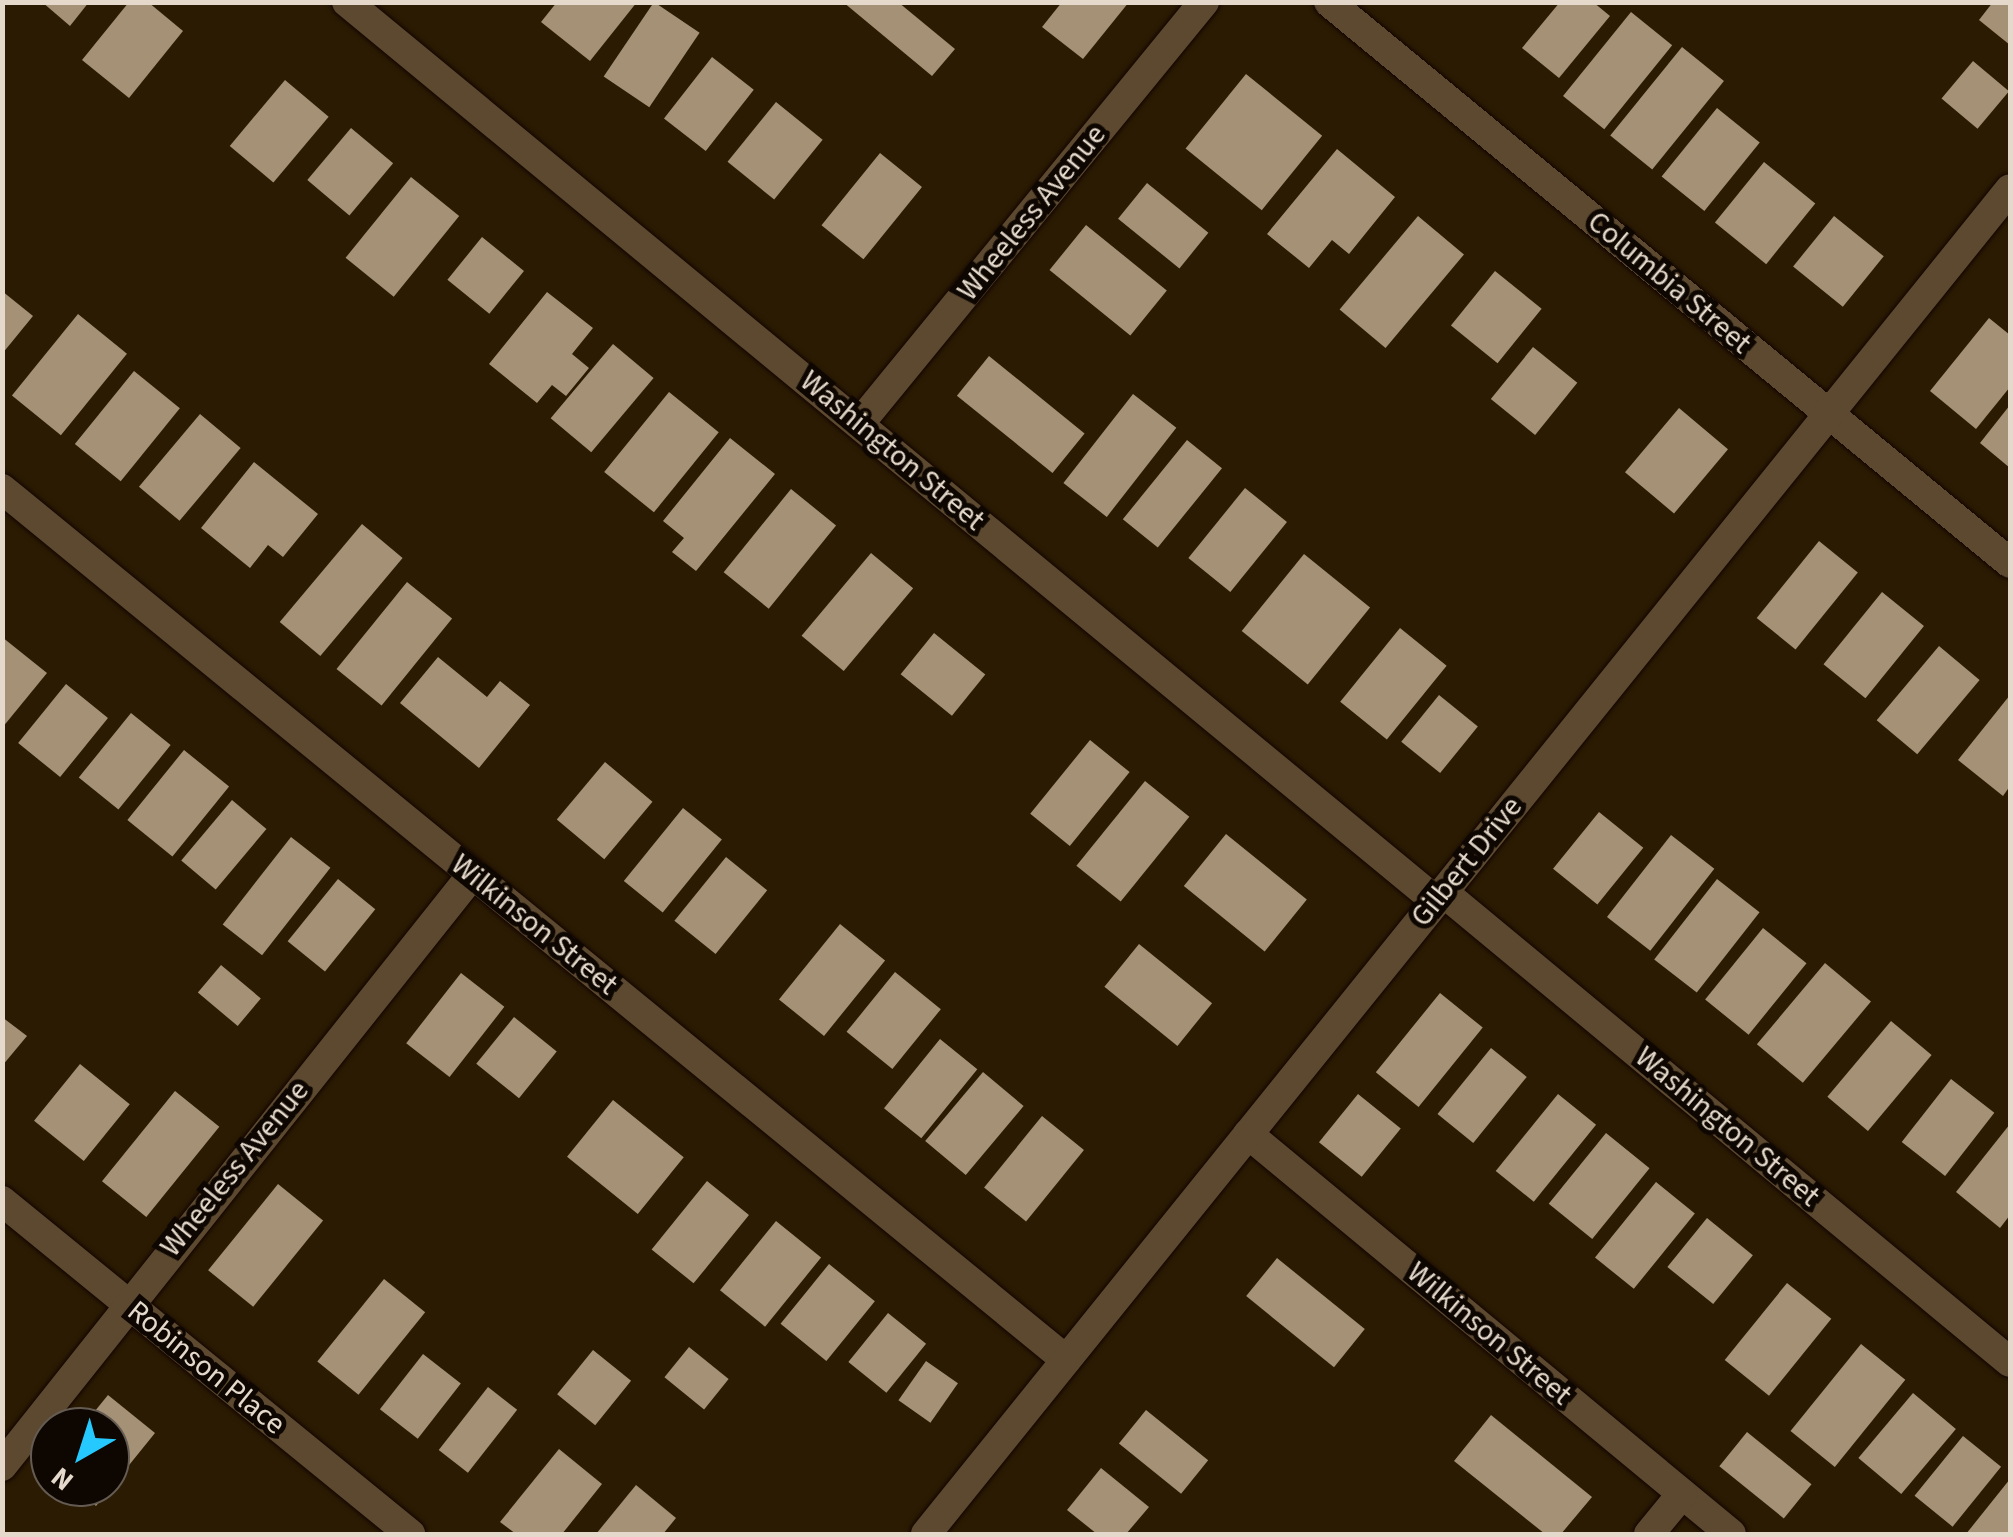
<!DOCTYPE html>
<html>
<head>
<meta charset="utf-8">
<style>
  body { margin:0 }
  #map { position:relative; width:2013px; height:1537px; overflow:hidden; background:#2b1b03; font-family:"Source Sans 3",sans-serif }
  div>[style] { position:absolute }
  .building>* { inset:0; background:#a59175; transform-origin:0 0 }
  .roads { filter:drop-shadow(0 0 2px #130500) drop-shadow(0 0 2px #130500) }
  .street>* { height:30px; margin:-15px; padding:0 15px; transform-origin:15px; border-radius:15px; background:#5c4930 }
  .secondary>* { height:30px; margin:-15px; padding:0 15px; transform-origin:15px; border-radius:15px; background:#5c4930 }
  span { translate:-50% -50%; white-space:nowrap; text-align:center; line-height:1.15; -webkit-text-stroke:10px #0e0701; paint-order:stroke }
  .street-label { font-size:30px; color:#e4d9cb }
  .frame { position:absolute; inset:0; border:5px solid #e4d9cb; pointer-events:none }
  .north { position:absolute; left:30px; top:1407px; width:100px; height:100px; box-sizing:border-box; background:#0e0701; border:2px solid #645b52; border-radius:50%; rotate:219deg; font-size:28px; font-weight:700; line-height:40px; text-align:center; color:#e4d9cb }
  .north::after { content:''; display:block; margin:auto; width:35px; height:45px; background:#25c9fe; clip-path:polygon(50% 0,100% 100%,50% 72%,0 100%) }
</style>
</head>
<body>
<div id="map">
  <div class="building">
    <i style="clip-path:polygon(42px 2px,89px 2px,70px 26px)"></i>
    <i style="clip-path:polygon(129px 2px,148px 2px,183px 31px,129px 98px,82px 60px)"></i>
    <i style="clip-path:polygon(557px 2px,637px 2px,590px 61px,541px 22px)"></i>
    <i style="left:654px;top:2px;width:55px;height:90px;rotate:34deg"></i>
    <i style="clip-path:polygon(843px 2px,898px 2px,955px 49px,932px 76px)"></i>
    <i style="clip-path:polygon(1062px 2px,1129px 2px,1083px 59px,1042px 27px)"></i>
    <i style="clip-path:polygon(1560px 2px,1593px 2px,1610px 16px,1559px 78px,1522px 48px)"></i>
    <i style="clip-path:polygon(1993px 2px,2010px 2px,2010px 45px,1979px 20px)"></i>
    <i style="left:1631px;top:12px;width:53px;height:108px;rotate:39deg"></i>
    <i style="left:1682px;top:47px;width:54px;height:114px;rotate:39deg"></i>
    <i style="left:712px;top:57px;width:53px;height:78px;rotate:38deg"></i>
    <i style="left:1973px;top:61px;width:47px;height:49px;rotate:40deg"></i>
    <i style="left:1246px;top:74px;width:98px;height:96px;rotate:39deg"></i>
    <i style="left:285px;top:80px;width:57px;height:86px;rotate:40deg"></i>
    <i style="left:776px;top:102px;width:60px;height:77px;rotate:39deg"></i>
    <i style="left:1717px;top:108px;width:55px;height:88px;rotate:39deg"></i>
    <i style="left:351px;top:128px;width:55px;height:68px;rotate:40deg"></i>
    <i style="clip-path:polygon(1337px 149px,1395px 197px,1349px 254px,1332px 240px,1309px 268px,1267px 234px)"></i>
    <i style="left:880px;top:153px;width:54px;height:93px;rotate:39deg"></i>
    <i style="left:1764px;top:162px;width:66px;height:78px;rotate:39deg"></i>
    <i style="left:411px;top:177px;width:62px;height:104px;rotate:39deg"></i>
    <i style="left:1147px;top:183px;width:79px;height:46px;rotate:39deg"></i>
    <i style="left:1418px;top:216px;width:60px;height:122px;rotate:40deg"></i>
    <i style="left:1834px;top:216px;width:64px;height:65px;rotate:39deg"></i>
    <i style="left:1086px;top:225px;width:104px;height:58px;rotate:39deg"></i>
    <i style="left:482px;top:237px;width:54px;height:55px;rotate:39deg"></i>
    <i style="left:1495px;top:271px;width:60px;height:70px;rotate:39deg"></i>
    <i style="clip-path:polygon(2px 291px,33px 316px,2px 354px)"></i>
    <i style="clip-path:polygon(547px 292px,593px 328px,572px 354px,589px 368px,566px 396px,552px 385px,537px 403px,489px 364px)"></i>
    <i style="left:78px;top:314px;width:63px;height:105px;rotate:39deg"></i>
    <i style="clip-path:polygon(1989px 318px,2010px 335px,2010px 387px,1976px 429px,1930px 391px)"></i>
    <i style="left:613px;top:344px;width:53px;height:97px;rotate:40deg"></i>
    <i style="left:1533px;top:347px;width:57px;height:67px;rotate:39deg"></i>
    <i style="left:989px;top:356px;width:123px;height:51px;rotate:39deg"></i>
    <i style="left:134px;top:371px;width:59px;height:94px;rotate:39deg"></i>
    <i style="left:669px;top:392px;width:64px;height:103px;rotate:39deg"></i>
    <i style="left:1133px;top:394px;width:55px;height:113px;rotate:38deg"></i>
    <i style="clip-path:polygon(2010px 405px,2010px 468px,1980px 443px)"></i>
    <i style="left:1679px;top:408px;width:64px;height:84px;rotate:40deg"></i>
    <i style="left:200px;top:414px;width:53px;height:95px;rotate:40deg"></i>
    <i style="clip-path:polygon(730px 438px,775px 474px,696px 571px,672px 552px,684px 538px,663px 521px)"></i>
    <i style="left:1187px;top:440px;width:45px;height:102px;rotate:39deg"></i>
    <i style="clip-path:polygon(254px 462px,318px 514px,283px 557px,268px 545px,250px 568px,201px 528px)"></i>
    <i style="left:1245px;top:488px;width:54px;height:90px;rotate:39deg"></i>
    <i style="left:791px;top:489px;width:58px;height:107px;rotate:39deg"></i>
    <i style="left:362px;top:524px;width:53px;height:128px;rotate:40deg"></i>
    <i style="left:1819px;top:541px;width:50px;height:99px;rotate:39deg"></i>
    <i style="left:871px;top:553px;width:55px;height:108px;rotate:40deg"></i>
    <i style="left:1304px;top:554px;width:85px;height:99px;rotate:39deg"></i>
    <i style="left:407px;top:582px;width:58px;height:112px;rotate:39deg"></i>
    <i style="left:1882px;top:592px;width:54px;height:93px;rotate:39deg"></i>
    <i style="left:1400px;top:628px;width:60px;height:95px;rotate:39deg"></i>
    <i style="left:934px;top:633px;width:66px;height:53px;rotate:39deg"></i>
    <i style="clip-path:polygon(2px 637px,47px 673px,2px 728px)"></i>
    <i style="left:1939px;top:646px;width:53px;height:97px;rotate:40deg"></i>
    <i style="clip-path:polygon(438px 657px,487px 697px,500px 681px,530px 705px,479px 768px,400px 703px)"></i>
    <i style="left:66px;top:684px;width:54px;height:76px;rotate:39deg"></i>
    <i style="left:1439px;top:695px;width:50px;height:60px;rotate:39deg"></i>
    <i style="clip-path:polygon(2010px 695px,2010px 786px,2003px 796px,1958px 760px)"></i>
    <i style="left:131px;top:713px;width:51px;height:83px;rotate:39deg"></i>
    <i style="left:1090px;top:740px;width:51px;height:95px;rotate:39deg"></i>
    <i style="left:184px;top:750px;width:58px;height:90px;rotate:39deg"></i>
    <i style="left:605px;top:762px;width:62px;height:75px;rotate:40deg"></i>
    <i style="left:1145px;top:781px;width:57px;height:109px;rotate:39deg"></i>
    <i style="left:232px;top:800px;width:45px;height:79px;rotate:40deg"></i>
    <i style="left:683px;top:808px;width:50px;height:94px;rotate:39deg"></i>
    <i style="left:1599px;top:812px;width:57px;height:73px;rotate:39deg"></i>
    <i style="left:1226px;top:834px;width:104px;height:67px;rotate:39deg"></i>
    <i style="left:1671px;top:835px;width:55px;height:104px;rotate:38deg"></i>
    <i style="left:291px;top:837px;width:50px;height:111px;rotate:38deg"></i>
    <i style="left:726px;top:857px;width:53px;height:82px;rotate:39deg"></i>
    <i style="left:338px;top:879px;width:48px;height:80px;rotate:39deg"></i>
    <i style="left:1717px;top:879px;width:54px;height:102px;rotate:38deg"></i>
    <i style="left:840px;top:924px;width:58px;height:97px;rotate:39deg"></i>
    <i style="left:1763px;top:928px;width:56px;height:92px;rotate:39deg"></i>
    <i style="left:1139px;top:944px;width:94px;height:55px;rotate:39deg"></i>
    <i style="left:1825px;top:963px;width:60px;height:106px;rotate:40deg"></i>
    <i style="left:221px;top:965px;width:52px;height:36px;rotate:40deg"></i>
    <i style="left:895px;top:972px;width:59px;height:77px;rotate:39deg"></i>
    <i style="left:461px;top:973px;width:55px;height:89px;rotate:38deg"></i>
    <i style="left:1440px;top:993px;width:55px;height:102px;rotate:39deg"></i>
    <i style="clip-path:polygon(2px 1017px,27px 1036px,2px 1066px)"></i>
    <i style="left:514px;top:1017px;width:55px;height:60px;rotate:39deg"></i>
    <i style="left:1891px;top:1021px;width:53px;height:99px;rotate:40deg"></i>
    <i style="left:940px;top:1039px;width:48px;height:89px;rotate:39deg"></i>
    <i style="left:1491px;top:1048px;width:46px;height:85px;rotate:39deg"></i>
    <i style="left:80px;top:1064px;width:64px;height:73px;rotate:39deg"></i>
    <i style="left:983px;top:1072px;width:53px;height:90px;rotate:40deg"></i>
    <i style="left:1951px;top:1079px;width:55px;height:80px;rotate:38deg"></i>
    <i style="left:175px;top:1091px;width:57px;height:116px;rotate:39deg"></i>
    <i style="left:1358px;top:1094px;width:55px;height:62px;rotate:39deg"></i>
    <i style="left:1558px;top:1094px;width:49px;height:99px;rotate:39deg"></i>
    <i style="left:613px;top:1100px;width:91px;height:73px;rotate:39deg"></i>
    <i style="left:1042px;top:1116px;width:54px;height:92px;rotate:39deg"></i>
    <i style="clip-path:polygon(2010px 1124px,2010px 1215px,2000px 1228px,1956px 1192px)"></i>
    <i style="left:1606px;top:1133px;width:56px;height:91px;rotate:39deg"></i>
    <i style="left:707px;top:1181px;width:54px;height:88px;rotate:39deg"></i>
    <i style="left:1656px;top:1182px;width:50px;height:97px;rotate:39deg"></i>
    <i style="left:278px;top:1184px;width:58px;height:111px;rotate:39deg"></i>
    <i style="left:1707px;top:1218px;width:59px;height:63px;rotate:39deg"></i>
    <i style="left:776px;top:1221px;width:58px;height:89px;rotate:39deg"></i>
    <i style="left:1277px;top:1258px;width:113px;height:49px;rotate:39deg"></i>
    <i style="left:829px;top:1264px;width:59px;height:77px;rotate:39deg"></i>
    <i style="left:384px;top:1279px;width:53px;height:106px;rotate:39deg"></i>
    <i style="left:1787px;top:1283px;width:57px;height:99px;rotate:39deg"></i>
    <i style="left:888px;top:1313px;width:49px;height:63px;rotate:39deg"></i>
    <i style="left:1861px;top:1344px;width:57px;height:112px;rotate:39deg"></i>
    <i style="left:689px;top:1347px;width:51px;height:39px;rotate:39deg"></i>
    <i style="left:593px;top:1350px;width:49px;height:57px;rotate:39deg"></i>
    <i style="left:423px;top:1354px;width:48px;height:70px;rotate:38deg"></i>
    <i style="left:926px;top:1361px;width:39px;height:48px;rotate:35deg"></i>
    <i style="left:488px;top:1387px;width:37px;height:80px;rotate:38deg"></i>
    <i style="left:1913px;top:1393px;width:56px;height:85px;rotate:40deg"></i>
    <i style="clip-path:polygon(108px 1395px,155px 1433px,96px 1506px,73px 1487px,110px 1487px,110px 1427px,82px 1427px)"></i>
    <i style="left:1146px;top:1410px;width:80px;height:43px;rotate:39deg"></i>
    <i style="clip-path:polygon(1491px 1415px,1592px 1497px,1561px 1534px,1545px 1534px,1454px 1461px)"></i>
    <i style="left:1747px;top:1432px;width:83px;height:44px;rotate:39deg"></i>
    <i style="left:1963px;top:1436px;width:49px;height:77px;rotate:39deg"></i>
    <i style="clip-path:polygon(559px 1449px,602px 1484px,562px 1534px,516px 1534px,500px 1522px)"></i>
    <i style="clip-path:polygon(1101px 1468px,1149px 1507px,1126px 1534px,1097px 1534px,1067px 1510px)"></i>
    <i style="clip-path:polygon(2010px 1479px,2010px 1534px,1966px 1534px)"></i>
    <i style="clip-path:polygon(636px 1485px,676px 1518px,663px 1534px,596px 1534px)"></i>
  </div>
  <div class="roads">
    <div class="street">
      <i style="left:347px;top:2px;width:1412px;rotate:39.54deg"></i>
      <i style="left:1329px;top:2px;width:882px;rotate:39.48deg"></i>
      <i style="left:859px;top:424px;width:545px;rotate:-50.73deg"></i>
      <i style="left:2px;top:489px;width:1375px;rotate:39.3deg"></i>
      <i style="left:1443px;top:892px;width:736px;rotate:39.66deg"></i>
      <i style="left:1248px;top:1134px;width:627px;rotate:39.63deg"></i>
      <i style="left:2px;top:1201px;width:527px;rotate:39.22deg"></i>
      <i style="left:2px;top:1466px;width:755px;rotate:-51.51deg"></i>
      <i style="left:1649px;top:1534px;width:52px;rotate:-50.5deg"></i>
    </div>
    <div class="secondary">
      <i style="left:926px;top:1534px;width:1727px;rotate:-51.13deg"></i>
    </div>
  </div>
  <div class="street-label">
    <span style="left:1032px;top:213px;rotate:-51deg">Wheeless Avenue</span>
    <span style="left:1669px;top:283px;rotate:40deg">Columbia Street</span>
    <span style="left:892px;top:451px;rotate:40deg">Washington Street</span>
    <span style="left:1467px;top:862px;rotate:-51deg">Gilbert Drive</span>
    <span style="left:534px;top:925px;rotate:39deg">Wilkinson Street</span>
    <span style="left:1727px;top:1127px;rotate:40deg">Washington Street</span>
    <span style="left:235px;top:1169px;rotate:-51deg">Wheeless Avenue</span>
    <span style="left:1489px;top:1334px;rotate:40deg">Wilkinson Street</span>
    <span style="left:206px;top:1368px;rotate:39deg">Robinson Place</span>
  </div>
  <div class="frame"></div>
  <div class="north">N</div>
</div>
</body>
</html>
